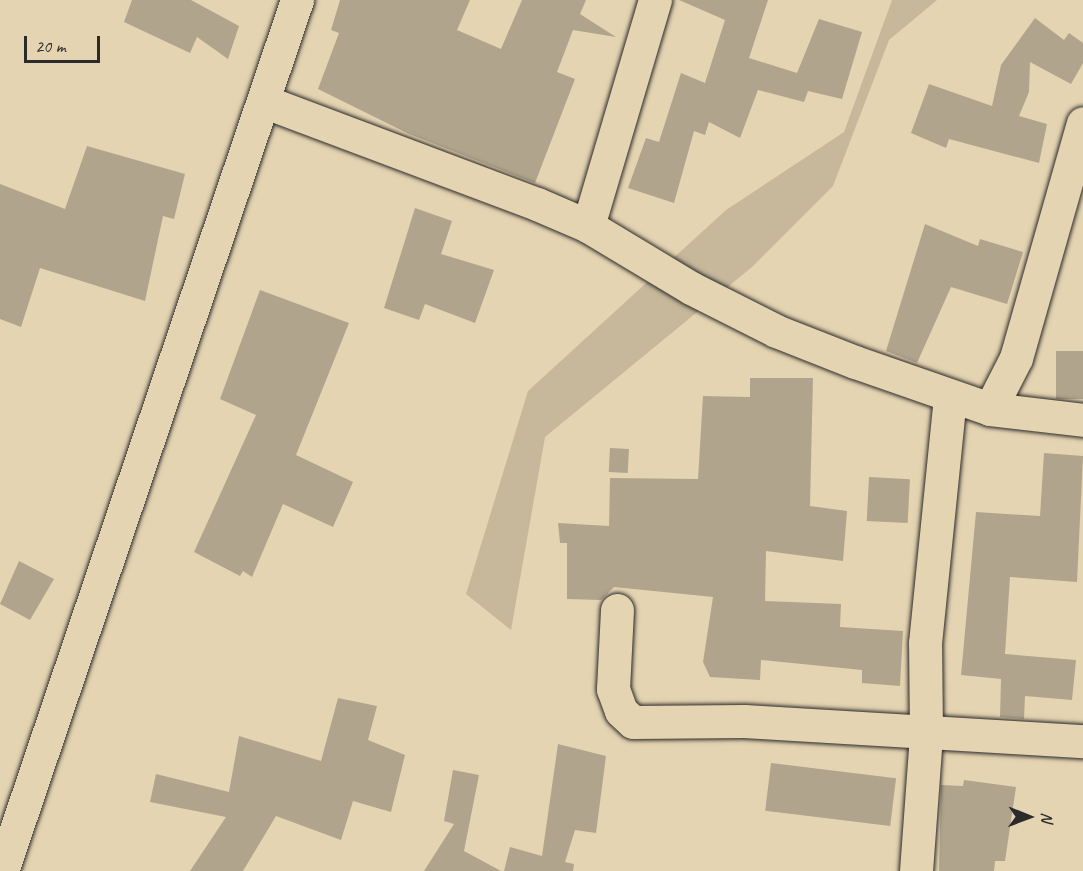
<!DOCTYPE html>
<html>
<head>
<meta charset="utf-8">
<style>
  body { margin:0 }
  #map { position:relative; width:1083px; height:871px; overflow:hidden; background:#e5d4b1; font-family:Caveat,sans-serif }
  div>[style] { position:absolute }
  .green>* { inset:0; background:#c7b89b }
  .building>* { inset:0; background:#b1a48c; transform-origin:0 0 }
  .roads { filter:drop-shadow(0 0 2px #2b2b2b) drop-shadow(0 0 2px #2b2b2b) }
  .minor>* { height:33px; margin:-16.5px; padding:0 16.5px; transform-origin:16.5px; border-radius:16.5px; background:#e5d4b1 }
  span { translate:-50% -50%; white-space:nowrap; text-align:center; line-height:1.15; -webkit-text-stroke:4.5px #e5d4b1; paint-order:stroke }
  .north { position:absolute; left:999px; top:787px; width:60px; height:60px; -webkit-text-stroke:4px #e5d4b1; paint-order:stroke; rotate:91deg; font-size:16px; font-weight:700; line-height:24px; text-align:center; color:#2b2b2b }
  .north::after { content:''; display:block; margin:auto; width:21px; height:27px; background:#2b2b2b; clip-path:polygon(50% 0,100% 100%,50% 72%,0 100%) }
  .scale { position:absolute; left:24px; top:36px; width:76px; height:27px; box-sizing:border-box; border:3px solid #2b2b2b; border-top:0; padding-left:8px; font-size:18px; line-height:21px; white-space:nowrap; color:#2b2b2b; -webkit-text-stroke:4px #e5d4b1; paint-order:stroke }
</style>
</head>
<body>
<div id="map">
  <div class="green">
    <i style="clip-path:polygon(892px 0,937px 0,889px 40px,833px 186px,752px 267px,545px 437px,511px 630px,466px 594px,528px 391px,726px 210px,844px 132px)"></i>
  </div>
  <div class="building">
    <i style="clip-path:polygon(132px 0,191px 0,239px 26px,228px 59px,197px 37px,190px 53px,124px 22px)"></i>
    <i style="clip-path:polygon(340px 0,470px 0,457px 30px,501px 49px,522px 0,586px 0,580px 14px,616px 37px,573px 30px,557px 72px,575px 79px,535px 183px,409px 134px,318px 89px,339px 33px,331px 30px)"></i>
    <i style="clip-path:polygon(679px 0,768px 0,749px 58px,797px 73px,819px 19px,862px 32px,842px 99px,808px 91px,804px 102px,758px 90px,740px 138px,709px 122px,705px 135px,694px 131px,674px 203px,628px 188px,646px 138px,659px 142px,681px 73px,705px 83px,725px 20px)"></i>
    <i style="clip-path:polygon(1035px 18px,1064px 40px,1069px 33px,1083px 43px,1083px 63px,1071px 84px,1030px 62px,1029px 92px,1019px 116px,1047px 124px,1039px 163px,949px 139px,946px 148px,911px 133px,929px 84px,992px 106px,1001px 65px)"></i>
    <i style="clip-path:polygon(87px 146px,185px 174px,174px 219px,163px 216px,145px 301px,40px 268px,21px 327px,0 319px,0 184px,65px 209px)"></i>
    <i style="clip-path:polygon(415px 208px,452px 221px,441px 254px,494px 270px,475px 323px,425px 304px,419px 320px,384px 308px)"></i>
    <i style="clip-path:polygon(925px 224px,978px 246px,980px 239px,1023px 252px,1007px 304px,951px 287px,917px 363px,886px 351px)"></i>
    <i style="clip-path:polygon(260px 290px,349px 323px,296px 455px,353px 482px,333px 527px,283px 504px,252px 577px,243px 571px,240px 576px,194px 552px,256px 415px,220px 399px)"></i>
    <i style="left:1083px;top:351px;width:48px;height:27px;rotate:90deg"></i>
    <i style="clip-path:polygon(750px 378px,813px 378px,810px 506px,847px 511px,843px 561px,766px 551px,765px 601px,841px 604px,840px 627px,903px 631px,900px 686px,862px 683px,862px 670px,761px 660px,760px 680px,710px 677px,703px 662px,713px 597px,614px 587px,601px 600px,567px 599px,567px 543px,560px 543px,558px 523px,609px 526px,610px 478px,698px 479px,703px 396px,750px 397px)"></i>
    <i style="left:610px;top:448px;width:19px;height:24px;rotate:3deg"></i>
    <i style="clip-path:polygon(1044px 453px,1083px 456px,1077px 582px,1010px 577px,1005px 654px,1076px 660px,1072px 700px,1025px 696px,1024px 719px,1000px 717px,1001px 679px,961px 675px,976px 512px,1040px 516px)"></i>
    <i style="left:869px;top:477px;width:41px;height:44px;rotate:3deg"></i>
    <i style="clip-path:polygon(19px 561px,54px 579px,30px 620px,0 604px)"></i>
    <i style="clip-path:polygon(338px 698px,377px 706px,368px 740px,405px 755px,391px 812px,353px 801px,341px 840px,276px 816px,243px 871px,190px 871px,226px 817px,150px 802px,156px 774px,229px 792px,239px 736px,321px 761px)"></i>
    <i style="clip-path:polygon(558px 744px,606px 756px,596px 833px,575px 830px,565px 862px,574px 864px,573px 871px,504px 871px,510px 847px,542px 856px)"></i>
    <i style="left:771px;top:763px;width:126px;height:48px;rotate:7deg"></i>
    <i style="clip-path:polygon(453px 770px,479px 775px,464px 851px,501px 871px,424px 871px,454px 824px,444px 821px)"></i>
    <i style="clip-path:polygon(964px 780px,1016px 787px,1005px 861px,995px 861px,994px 871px,939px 871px,941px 785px,963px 786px)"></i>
  </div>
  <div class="roads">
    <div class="minor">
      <i style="left:263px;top:101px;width:293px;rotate:20.6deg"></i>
      <i style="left:537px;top:204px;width:56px;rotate:23.3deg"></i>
      <i style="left:588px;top:226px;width:120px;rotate:31deg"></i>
      <i style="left:691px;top:288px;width:95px;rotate:26.8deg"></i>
      <i style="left:776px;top:331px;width:85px;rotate:21.4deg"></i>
      <i style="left:855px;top:362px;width:143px;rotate:19.2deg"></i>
      <i style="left:990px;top:409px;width:94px;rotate:6.7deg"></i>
      <i style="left:588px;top:226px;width:236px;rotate:-73.5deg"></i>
      <i style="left:990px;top:409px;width:57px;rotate:-63deg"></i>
      <i style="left:1016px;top:358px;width:244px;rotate:-74.1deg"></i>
      <i style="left:617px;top:610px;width:79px;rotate:92.9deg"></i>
      <i style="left:613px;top:689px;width:23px;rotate:70deg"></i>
      <i style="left:621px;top:711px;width:16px;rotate:43deg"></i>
      <i style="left:633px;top:722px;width:111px;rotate:-0.5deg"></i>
      <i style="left:744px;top:721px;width:340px;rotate:3.4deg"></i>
      <i style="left:2px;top:871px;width:920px;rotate:-71.29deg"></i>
      <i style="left:916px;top:871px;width:137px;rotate:-85.8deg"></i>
      <i style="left:926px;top:734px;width:91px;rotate:-90.6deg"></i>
      <i style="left:925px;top:643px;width:246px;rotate:-84.2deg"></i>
    </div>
  </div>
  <div class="north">N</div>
  <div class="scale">20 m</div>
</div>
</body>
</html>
